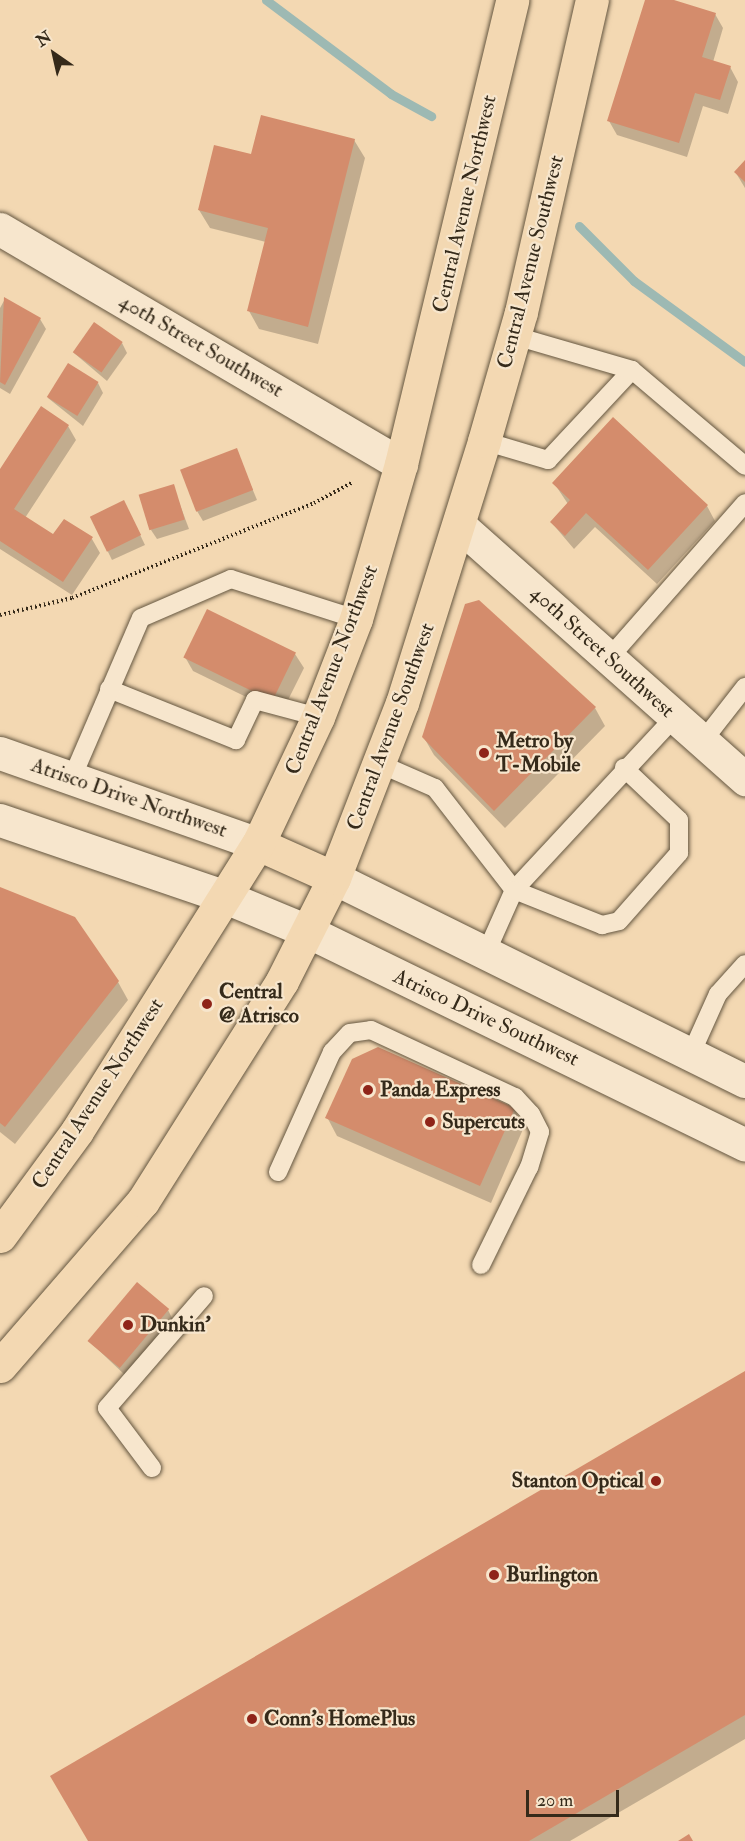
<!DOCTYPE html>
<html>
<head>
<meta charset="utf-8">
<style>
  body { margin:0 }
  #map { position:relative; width:745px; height:1841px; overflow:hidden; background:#f3d8b2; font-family:"IM FELL Double Pica",serif }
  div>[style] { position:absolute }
  .shadow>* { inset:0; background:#0003 }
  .stream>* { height:9px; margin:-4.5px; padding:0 4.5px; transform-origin:4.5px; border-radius:4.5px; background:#9db9b3 }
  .building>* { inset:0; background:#d48c6c; transform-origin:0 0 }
  .path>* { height:4px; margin-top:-2px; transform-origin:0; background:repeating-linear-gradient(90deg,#352a1a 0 1.5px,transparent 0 4.5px) }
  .roads { filter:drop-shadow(0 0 2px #645640) drop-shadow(0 0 2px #645640) }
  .lane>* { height:18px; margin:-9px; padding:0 9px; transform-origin:9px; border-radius:9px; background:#f7e6cd }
  .street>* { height:33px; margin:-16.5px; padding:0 16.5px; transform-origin:16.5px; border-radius:16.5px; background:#f7e6cd }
  .secondary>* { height:33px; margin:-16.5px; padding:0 16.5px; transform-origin:16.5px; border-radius:16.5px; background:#f7e6cd }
  .primary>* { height:33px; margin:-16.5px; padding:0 16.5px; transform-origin:16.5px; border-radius:16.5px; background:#f3d8b2 }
  .dots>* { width:16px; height:16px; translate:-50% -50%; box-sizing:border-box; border:3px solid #f7e6cd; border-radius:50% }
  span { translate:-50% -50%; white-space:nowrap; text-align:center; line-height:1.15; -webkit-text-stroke:4.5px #f7e6cd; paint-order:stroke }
  .street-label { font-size:21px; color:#352a1a }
  .poi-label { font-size:21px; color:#352a1a; font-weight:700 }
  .left { translate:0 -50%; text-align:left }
  .right { translate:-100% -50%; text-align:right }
  .north { position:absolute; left:24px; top:24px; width:60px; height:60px; -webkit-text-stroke:4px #f7e6cd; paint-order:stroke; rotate:326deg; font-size:16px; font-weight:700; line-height:24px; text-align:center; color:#352a1a }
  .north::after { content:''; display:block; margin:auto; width:21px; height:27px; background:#352a1a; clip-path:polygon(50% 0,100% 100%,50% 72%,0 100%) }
  .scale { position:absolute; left:526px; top:1790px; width:93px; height:27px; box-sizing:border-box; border:3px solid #352a1a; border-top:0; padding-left:8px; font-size:18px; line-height:21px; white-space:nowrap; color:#352a1a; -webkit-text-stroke:4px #f7e6cd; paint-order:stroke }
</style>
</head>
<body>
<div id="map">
  <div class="shadow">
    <i style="clip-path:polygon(646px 0,669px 0,715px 14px,723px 28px,713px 62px,730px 67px,738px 82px,728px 114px,703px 106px,687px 157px,617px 135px,609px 121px)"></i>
    <i style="clip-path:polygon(354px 140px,365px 158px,318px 344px,259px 329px,249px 311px,266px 242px,210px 228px,199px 210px,252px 156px)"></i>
    <i style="clip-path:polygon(745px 163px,745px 188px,736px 173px)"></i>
    <i style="clip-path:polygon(5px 299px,40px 319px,46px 329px,10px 394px,0 388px,0 308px)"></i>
    <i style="clip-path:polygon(122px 343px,127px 353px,107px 381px,74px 353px)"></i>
    <i style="clip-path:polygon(98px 383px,103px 393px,83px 426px,48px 398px)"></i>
    <i style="clip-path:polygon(613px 419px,707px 506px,715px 521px,657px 584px,595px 527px,574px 549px,551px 522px,568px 504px,554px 483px)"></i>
    <i style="clip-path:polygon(68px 426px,76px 440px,25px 518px,54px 536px,92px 539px,100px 553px,72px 595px,0 549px,0 472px)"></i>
    <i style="clip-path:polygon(236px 450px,257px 500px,203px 521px,197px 511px)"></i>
    <i style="clip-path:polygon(173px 486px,189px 529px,157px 539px,151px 530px)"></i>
    <i style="clip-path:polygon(129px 512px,145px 545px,112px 560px,91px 517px)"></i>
    <i style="clip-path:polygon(208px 611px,295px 654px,304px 668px,281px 714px,193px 671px,185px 657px)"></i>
    <i style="clip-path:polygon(595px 708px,605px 726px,505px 828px,434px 755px,423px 736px)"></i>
    <i style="clip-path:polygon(0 889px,118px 982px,128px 1000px,15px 1144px,0 1132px)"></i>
    <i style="clip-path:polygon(514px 1109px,524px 1127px,491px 1203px,337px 1136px,327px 1117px)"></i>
    <i style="clip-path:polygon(168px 1310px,173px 1320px,126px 1376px,89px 1341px)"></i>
    <i style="clip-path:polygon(745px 1373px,745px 1739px,570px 1841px,89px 1841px)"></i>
  </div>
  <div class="stream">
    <i style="left:266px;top:0;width:156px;rotate:36.9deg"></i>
    <i style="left:391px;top:94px;width:46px;rotate:28.8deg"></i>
    <i style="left:579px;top:226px;width:78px;rotate:45deg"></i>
    <i style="left:634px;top:281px;width:137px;rotate:36.1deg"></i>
  </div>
  <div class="building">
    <i style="clip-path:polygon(645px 0,674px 0,716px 13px,702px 57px,731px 66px,720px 100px,695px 93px,679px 143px,607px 121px)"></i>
    <i style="clip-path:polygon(261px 115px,355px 139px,308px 327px,247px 311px,268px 228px,198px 210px,214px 145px,251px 154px)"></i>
    <i style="clip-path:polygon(745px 160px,745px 182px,734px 172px)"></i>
    <i style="clip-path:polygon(4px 297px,41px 318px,5px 385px,0 382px)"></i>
    <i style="left:94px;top:322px;width:35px;height:37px;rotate:35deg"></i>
    <i style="left:68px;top:363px;width:36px;height:40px;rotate:32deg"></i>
    <i style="clip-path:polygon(41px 406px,69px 425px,14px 509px,53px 534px,64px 519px,93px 537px,63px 582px,0 541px,0 469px)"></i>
    <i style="clip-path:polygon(613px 417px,708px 505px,648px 570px,586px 513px,565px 536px,550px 522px,570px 500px,552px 483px)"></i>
    <i style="left:237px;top:448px;width:45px;height:61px;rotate:69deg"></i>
    <i style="left:174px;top:484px;width:37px;height:37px;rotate:73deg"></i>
    <i style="left:124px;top:500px;width:39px;height:38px;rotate:64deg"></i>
    <i style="clip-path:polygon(479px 600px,596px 707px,494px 811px,422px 737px,465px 604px)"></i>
    <i style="left:207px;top:609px;width:99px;height:54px;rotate:26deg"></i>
    <i style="clip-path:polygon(0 887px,75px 917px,119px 981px,5px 1127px,0 1123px)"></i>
    <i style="clip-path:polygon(378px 1047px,515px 1108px,480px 1186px,325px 1118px,352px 1059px)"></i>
    <i style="left:137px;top:1282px;width:42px;height:77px;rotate:40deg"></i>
    <i style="clip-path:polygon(745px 1371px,745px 1715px,529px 1841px,88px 1841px,50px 1776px)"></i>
    <i style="clip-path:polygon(689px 1834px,693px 1841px,678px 1841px)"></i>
  </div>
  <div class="path">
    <i style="left:0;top:615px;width:74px;rotate:-13.3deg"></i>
    <i style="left:72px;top:598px;width:260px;rotate:-21.4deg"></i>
    <i style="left:314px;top:503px;width:44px;rotate:-28.3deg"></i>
  </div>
  <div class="roads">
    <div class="lane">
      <i style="left:632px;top:370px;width:148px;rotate:40.3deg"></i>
      <i style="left:484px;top:441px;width:67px;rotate:16.5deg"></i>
      <i style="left:548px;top:460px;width:123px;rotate:-47deg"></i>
      <i style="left:632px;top:370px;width:122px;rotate:-163.8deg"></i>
      <i style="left:609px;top:658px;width:206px;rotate:-48.7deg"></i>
      <i style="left:109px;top:689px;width:137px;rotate:21.9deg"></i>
      <i style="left:236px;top:740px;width:44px;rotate:-64.6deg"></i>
      <i style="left:255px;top:700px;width:65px;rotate:15.1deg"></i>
      <i style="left:702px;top:742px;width:70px;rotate:-52deg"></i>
      <i style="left:380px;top:764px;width:60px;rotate:23.6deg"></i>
      <i style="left:435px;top:788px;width:129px;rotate:52.2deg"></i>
      <i style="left:514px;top:890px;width:235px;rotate:-47.1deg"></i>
      <i style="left:72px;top:778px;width:174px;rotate:-66.7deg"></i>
      <i style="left:141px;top:618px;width:98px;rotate:-23.4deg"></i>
      <i style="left:231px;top:579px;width:131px;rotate:17.7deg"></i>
      <i style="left:486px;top:953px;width:69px;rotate:-66deg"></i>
      <i style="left:514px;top:890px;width:95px;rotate:21.7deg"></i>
      <i style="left:602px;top:925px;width:17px;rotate:-13deg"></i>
      <i style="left:619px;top:921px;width:91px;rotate:-48.6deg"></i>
      <i style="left:679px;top:853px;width:33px;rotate:-90deg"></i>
      <i style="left:679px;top:820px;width:76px;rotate:-136.6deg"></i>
      <i style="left:691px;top:1054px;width:66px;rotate:-65.8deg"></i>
      <i style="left:718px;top:994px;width:40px;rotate:-48deg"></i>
      <i style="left:278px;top:1172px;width:132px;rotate:-65.8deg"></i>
      <i style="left:332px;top:1052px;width:26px;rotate:-47deg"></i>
      <i style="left:350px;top:1033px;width:21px;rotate:-8deg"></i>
      <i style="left:371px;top:1030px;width:159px;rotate:25deg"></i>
      <i style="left:515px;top:1097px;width:23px;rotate:47deg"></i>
      <i style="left:531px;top:1114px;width:20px;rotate:63deg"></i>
      <i style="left:540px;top:1132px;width:37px;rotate:107deg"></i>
      <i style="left:529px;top:1167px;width:109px;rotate:116.1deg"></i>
      <i style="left:152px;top:1468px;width:75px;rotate:-126.9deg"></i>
      <i style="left:107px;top:1408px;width:148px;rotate:-49.1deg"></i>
    </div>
    <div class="street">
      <i style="left:0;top:229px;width:465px;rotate:30.4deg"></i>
      <i style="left:459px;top:525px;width:383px;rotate:41.6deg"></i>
    </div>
    <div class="secondary">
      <i style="left:0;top:753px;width:274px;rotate:19.4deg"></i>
      <i style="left:0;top:820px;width:236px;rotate:18.8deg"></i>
      <i style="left:223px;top:896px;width:91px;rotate:22.6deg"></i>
      <i style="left:307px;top:931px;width:487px;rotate:26deg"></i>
      <i style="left:334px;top:878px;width:458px;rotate:26.3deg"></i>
    </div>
    <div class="primary">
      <i style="left:258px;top:844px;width:83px;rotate:24.1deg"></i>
      <i style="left:0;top:1236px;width:130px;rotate:-53.7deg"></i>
      <i style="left:77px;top:1131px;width:339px;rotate:-57.8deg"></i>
      <i style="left:258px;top:844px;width:140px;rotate:-64.7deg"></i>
      <i style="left:318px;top:717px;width:105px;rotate:-68.8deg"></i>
      <i style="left:356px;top:619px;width:161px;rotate:-73.8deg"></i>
      <i style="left:401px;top:464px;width:477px;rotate:-76.5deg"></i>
      <i style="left:0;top:1366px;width:218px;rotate:-49.1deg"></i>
      <i style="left:143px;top:1201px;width:260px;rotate:-57.7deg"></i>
      <i style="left:282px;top:981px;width:115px;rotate:-63.2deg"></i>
      <i style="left:334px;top:878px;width:188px;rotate:-68.8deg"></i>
      <i style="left:402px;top:703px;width:275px;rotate:-72.6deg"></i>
      <i style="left:484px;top:441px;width:134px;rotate:-74deg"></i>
      <i style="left:521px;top:312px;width:320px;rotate:-77.2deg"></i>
    </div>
  </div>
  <div class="dots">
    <i style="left:484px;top:753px;background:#8f2418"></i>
    <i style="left:207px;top:1004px;background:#8f2418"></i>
    <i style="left:368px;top:1090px;background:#8f2418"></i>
    <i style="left:430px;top:1122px;background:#8f2418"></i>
    <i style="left:128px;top:1325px;background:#8f2418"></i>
    <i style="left:656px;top:1481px;background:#8f2418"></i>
    <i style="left:494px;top:1575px;background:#8f2418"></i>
    <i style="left:252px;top:1719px;background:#8f2418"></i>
  </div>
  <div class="street-label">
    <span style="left:465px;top:204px;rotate:-77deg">Central Avenue Northwest</span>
    <span style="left:531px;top:262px;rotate:-76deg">Central Avenue Southwest</span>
    <span style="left:201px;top:346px;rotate:30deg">40th Street Southwest</span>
    <span style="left:602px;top:652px;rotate:42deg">40th Street Southwest</span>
    <span style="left:332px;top:670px;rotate:-69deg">Central Avenue Northwest</span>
    <span style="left:391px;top:727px;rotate:-70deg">Central Avenue Southwest</span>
    <span style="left:129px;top:798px;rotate:19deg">Atrisco Drive Northwest</span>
    <span style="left:486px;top:1018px;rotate:25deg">Atrisco Drive Southwest</span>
    <span style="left:98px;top:1094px;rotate:-57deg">Central Avenue Northwest</span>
  </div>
  <div class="poi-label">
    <span class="left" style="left:496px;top:753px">Metro by<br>T-Mobile</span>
    <span class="left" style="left:219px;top:1004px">Central<br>@ Atrisco</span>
    <span class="left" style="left:380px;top:1090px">Panda Express</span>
    <span class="left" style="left:442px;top:1122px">Supercuts</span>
    <span class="left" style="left:140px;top:1325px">Dunkin'</span>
    <span class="right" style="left:644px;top:1481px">Stanton Optical</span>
    <span class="left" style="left:506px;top:1575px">Burlington</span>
    <span class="left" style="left:264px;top:1719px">Conn's HomePlus</span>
  </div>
  <div class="north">N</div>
  <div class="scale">20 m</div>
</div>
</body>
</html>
